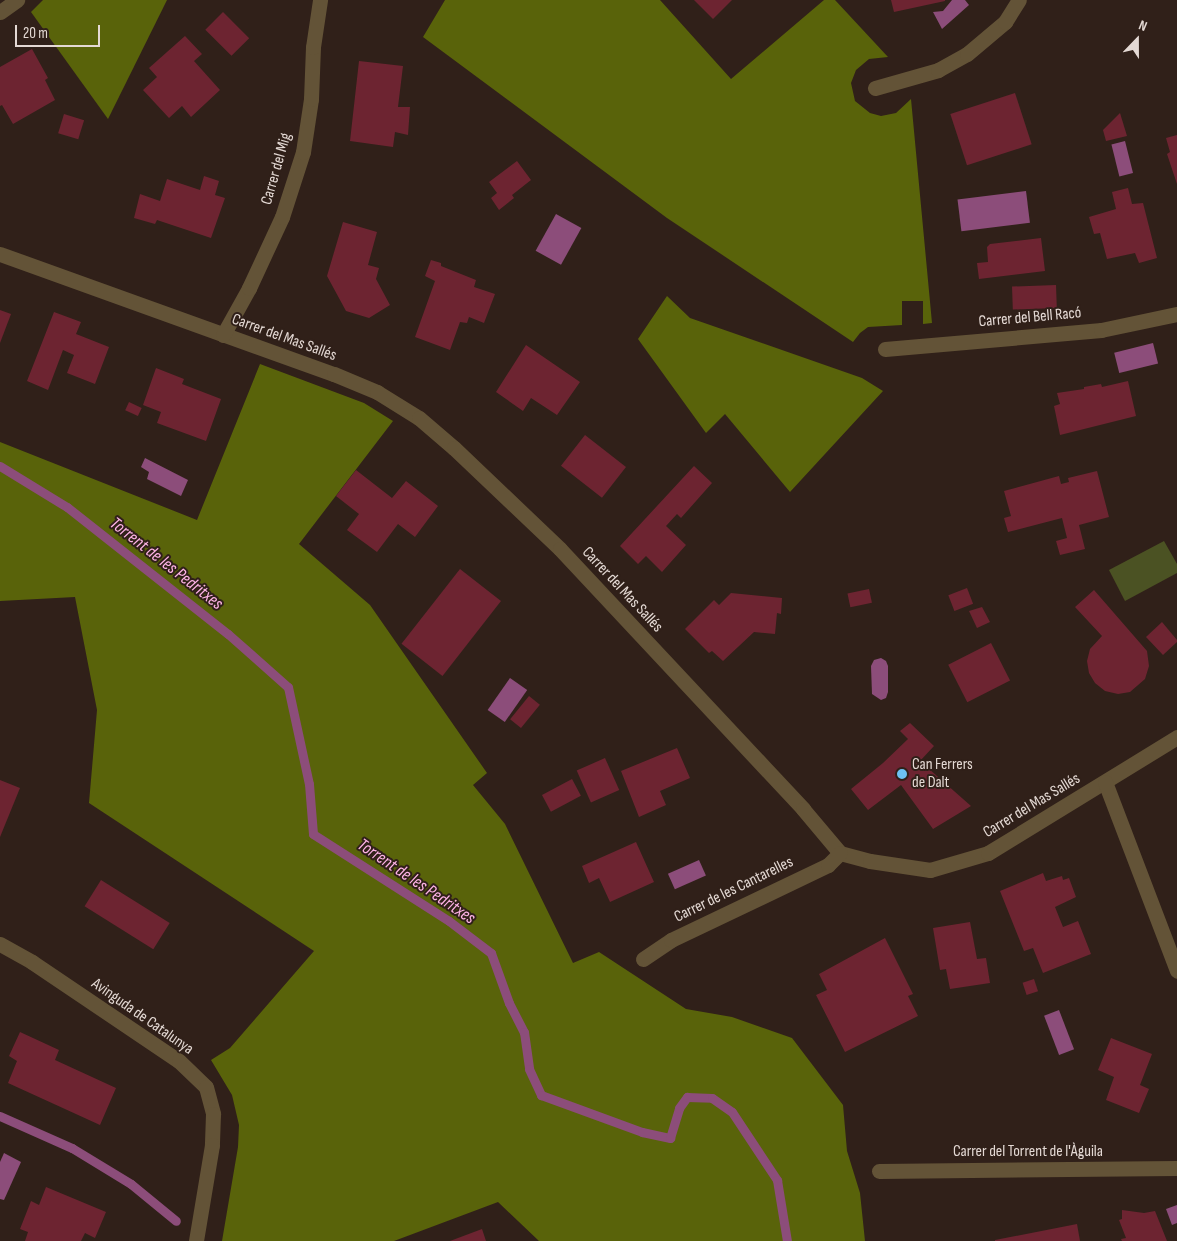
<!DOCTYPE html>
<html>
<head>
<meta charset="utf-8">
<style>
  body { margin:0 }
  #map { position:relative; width:1177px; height:1241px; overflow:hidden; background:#302019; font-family:"Sofia Sans Condensed",sans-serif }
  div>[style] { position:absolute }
  .green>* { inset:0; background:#4b5223 }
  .forest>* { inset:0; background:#59630a }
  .water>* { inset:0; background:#8c4d7a; transform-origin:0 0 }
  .stream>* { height:9px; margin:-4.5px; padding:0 4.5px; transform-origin:4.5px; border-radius:4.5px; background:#8c4d7a }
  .building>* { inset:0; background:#6d2431; transform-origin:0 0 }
  .street>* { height:15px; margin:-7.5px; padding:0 7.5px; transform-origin:7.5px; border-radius:7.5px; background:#635337 }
  .dots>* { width:14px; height:14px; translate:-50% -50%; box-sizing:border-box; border:2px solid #302019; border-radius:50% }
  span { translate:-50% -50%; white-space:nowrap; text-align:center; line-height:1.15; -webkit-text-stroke:4px #302019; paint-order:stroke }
  .street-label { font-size:16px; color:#e4d9d4 }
  .poi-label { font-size:16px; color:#e4d9d4 }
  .left { translate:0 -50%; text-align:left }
  .water-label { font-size:18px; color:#feb3e6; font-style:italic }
  .north { position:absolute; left:1112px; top:15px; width:50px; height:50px; -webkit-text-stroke:4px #302019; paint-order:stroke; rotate:22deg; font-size:14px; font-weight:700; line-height:20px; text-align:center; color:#e4d9d4 }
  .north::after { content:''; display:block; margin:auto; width:18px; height:22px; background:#e4d9d4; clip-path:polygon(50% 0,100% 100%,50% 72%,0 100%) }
  .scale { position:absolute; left:15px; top:25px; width:85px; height:22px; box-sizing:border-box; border:2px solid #e4d9d4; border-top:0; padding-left:6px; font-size:15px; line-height:18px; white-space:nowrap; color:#e4d9d4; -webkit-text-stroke:4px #302019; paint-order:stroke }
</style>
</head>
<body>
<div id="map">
  <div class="green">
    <i style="clip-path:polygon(1164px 541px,1177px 564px,1177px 573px,1125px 601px,1109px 570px)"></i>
  </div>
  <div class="forest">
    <i style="clip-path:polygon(43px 0,167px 0,108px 119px,31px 12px)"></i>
    <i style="clip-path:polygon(445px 0,660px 0,731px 79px,824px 0,835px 0,888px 57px,869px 59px,856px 70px,851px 83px,855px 101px,870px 113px,881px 116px,896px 113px,911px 99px,932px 323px,923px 324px,923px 301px,902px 301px,902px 325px,868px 327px,860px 333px,853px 342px,667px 218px,423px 37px)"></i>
    <i style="clip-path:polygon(667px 296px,690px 318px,862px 378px,883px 391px,790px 492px,725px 414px,706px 433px,638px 339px)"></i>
    <i style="clip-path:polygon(260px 364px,364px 403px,393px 421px,299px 544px,370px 605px,487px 773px,473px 785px,505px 824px,573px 963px,599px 952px,686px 1009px,732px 1017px,792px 1038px,843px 1105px,847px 1151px,860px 1193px,865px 1241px,539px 1241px,498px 1202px,394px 1241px,222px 1241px,238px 1147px,239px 1125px,232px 1095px,211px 1060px,230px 1048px,314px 951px,89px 803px,97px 710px,75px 597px,0 601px,0 442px,197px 520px)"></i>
  </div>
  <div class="water">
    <i style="clip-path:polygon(952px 0,965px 0,969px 5px,942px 29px,933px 12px,943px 11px)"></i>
    <i style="left:1125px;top:141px;width:33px;height:14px;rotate:76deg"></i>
    <i style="left:1026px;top:191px;width:32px;height:69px;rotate:83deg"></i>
    <i style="left:556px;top:214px;width:29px;height:42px;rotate:29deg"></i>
    <i style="left:1153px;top:343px;width:21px;height:40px;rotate:76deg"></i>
    <i style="clip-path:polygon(145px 458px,188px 480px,181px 496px,147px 479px,149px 472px,141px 467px)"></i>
    <i style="clip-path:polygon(881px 658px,886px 661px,888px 666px,888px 692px,886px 698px,881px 700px,872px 694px,871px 666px,874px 660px)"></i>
    <i style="left:510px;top:678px;width:21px;height:39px;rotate:35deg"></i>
    <i style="left:699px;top:860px;width:17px;height:34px;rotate:66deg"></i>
    <i style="left:1059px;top:1010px;width:42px;height:16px;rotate:69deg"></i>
    <i style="clip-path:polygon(4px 1153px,21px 1162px,4px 1200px,0 1199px,0 1162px)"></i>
    <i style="clip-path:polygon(1177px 1205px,1177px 1223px,1172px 1225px,1166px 1209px)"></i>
  </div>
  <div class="stream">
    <i style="left:0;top:466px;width:79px;rotate:31.5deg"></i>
    <i style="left:67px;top:507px;width:205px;rotate:38.3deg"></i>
    <i style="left:228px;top:634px;width:80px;rotate:41.5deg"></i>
    <i style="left:288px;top:687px;width:99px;rotate:77.8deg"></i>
    <i style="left:309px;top:784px;width:50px;rotate:85.4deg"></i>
    <i style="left:313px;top:834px;width:161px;rotate:32.6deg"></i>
    <i style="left:449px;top:921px;width:53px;rotate:37.3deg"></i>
    <i style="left:491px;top:953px;width:53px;rotate:70.2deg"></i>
    <i style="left:509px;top:1003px;width:33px;rotate:63deg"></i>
    <i style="left:524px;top:1032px;width:37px;rotate:82deg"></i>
    <i style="left:529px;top:1069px;width:29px;rotate:65deg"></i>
    <i style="left:541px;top:1095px;width:108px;rotate:20.1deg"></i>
    <i style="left:642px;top:1132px;width:29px;rotate:12deg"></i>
    <i style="left:670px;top:1138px;width:31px;rotate:-73deg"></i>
    <i style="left:679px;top:1108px;width:14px;rotate:-54deg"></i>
    <i style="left:687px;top:1097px;width:25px;rotate:2deg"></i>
    <i style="left:712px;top:1098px;width:24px;rotate:35deg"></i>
    <i style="left:732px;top:1112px;width:82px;rotate:56.5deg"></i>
    <i style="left:777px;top:1180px;width:62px;rotate:80.7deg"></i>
    <i style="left:0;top:1116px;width:79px;rotate:24deg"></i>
    <i style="left:72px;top:1148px;width:69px;rotate:31.4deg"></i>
    <i style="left:131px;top:1184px;width:58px;rotate:39.4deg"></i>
  </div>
  <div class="building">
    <i style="clip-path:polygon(694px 0,732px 0,713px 19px)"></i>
    <i style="clip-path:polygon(891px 0,945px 0,945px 1px,894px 12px)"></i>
    <i style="left:223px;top:12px;width:37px;height:25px;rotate:45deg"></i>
    <i style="clip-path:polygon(185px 36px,202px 54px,194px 61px,220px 90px,191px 117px,182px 106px,169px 118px,143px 90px,157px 77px,149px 68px)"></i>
    <i style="clip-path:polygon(32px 49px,48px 78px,45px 80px,55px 100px,13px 124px,2px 105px,0 106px,0 67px)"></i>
    <i style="clip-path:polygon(359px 61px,403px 66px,398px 107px,410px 107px,408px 135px,395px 132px,393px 147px,350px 141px)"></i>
    <i style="left:1015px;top:93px;width:54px;height:68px;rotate:72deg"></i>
    <i style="clip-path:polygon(1120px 113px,1127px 136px,1106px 141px,1103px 130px)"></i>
    <i style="left:64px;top:114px;width:21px;height:20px;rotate:17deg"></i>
    <i style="clip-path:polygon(1177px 135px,1177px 184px,1167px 154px,1170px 152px,1166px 138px)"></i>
    <i style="clip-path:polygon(517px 161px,531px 180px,512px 195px,514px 198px,499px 210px,491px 198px,497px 193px,489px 182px)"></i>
    <i style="clip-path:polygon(204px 176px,219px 181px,215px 195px,225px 198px,211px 238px,157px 220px,155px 224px,134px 218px,140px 194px,160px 201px,167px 179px,200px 190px)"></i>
    <i style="clip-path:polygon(1128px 188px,1132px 204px,1143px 203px,1157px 258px,1139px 263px,1135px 253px,1107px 259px,1100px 233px,1094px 234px,1089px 217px,1116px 209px,1112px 192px)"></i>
    <i style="clip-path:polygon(343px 222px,377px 232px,368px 265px,379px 268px,376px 279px,390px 305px,369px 318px,346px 311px,327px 276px)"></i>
    <i style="clip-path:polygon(1041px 238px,1045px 271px,979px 279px,977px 263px,988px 262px,987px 247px,990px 244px)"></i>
    <i style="clip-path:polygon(431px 260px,441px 263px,441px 266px,476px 280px,474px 287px,495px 294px,484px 323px,469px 317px,467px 323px,460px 322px,450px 350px,415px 337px,435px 281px,425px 276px)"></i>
    <i style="left:1056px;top:285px;width:23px;height:44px;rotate:88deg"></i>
    <i style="clip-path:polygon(0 310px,11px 314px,0 343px)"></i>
    <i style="clip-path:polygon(54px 312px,81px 322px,76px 334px,109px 347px,95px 384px,67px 373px,74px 355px,63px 350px,48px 390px,27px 381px)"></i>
    <i style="clip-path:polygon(526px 345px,580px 382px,557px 415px,531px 398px,523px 411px,496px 392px)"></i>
    <i style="clip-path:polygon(156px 368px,184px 379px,182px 384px,221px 399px,206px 441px,157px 423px,161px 412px,143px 405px)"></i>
    <i style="clip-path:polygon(1128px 381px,1136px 416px,1060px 435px,1054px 406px,1060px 404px,1057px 393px,1084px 389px,1084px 387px,1101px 384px,1102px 387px)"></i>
    <i style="left:129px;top:402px;width:14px;height:9px;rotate:25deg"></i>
    <i style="left:585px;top:435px;width:52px;height:39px;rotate:38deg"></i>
    <i style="clip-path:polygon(694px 466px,712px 483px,681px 518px,677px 514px,666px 526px,686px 545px,662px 572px,646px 556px,638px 564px,620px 546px)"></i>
    <i style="clip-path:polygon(356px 470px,392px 498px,406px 481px,438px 506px,415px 537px,398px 524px,377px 552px,347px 530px,359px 514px,336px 496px)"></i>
    <i style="clip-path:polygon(1097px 471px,1109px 517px,1079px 525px,1085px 549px,1060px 555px,1056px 541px,1067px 538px,1062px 518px,1008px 532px,1004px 518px,1011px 516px,1004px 491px,1059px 476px,1061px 484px,1069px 482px,1068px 478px)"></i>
    <i style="left:460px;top:569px;width:52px;height:95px;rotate:38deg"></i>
    <i style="left:967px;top:588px;width:17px;height:20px;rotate:69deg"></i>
    <i style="left:869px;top:589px;width:14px;height:22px;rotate:78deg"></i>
    <i style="clip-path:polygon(1094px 590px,1147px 651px,1149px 666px,1145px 679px,1130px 692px,1118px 694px,1105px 691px,1095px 683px,1089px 673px,1087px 661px,1090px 649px,1102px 636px,1075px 607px)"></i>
    <i style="clip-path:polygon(731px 593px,782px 598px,781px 614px,777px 613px,775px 634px,754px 632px,723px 661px,712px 651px,709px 653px,685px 629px,714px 600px,719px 605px)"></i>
    <i style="clip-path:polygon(982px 607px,990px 622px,977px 628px,969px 611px)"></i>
    <i style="clip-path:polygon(1162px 622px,1177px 640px,1177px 642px,1163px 655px,1146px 637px)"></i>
    <i style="left:991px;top:643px;width:42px;height:48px;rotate:63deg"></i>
    <i style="left:529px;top:696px;width:14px;height:30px;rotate:39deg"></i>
    <i style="clip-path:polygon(910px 723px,934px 746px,920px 761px,971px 806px,933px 829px,901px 785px,868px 810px,851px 789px,883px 763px,908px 739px,900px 731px)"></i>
    <i style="clip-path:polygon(677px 748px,690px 778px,660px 791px,666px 805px,639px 817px,621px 771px)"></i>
    <i style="left:605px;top:758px;width:35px;height:31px;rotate:66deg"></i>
    <i style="left:572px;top:779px;width:19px;height:34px;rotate:62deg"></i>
    <i style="clip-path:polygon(0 780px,20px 788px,0 837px)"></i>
    <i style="clip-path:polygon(636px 842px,654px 882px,610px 902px,599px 878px,589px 883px,582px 866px)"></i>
    <i style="clip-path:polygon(1043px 873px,1046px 881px,1062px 876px,1063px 880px,1069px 878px,1076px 897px,1055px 907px,1063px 927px,1078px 921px,1091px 954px,1043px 973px,1033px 948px,1024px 951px,1000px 891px)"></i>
    <i style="left:101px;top:880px;width:81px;height:31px;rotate:32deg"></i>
    <i style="clip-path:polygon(970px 922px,977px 959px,986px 958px,990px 983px,950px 989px,946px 969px,940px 970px,933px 928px)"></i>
    <i style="clip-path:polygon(885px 938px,913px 994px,908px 996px,918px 1016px,845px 1052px,816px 995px,827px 990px,819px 974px)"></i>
    <i style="left:1034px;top:979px;width:13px;height:12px;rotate:72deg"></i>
    <i style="clip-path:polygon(20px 1032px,59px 1050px,55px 1060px,116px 1088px,100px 1125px,8px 1083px,17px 1061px,9px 1056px)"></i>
    <i style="clip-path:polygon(1111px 1038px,1152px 1054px,1140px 1085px,1149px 1089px,1139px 1113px,1106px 1100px,1114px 1077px,1098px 1070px)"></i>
    <i style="clip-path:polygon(46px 1187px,106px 1212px,95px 1238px,85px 1233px,81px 1241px,25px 1241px,28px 1232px,20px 1229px,31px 1201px,39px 1205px)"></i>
    <i style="clip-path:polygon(1122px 1210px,1144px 1213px,1155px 1211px,1167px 1241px,1122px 1241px,1121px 1239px,1126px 1238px,1119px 1220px,1122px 1219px)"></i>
    <i style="clip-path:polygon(1077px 1224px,1080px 1241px,995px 1241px,995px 1240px)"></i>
    <i style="clip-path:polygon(482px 1229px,486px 1241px,450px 1241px)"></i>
  </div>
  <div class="street">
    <i style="left:0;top:12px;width:21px;rotate:-35deg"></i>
    <i style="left:875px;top:88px;width:66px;rotate:-15.9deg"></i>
    <i style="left:938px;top:70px;width:33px;rotate:-29deg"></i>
    <i style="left:967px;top:54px;width:50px;rotate:-40.1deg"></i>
    <i style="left:1005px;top:22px;width:26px;rotate:-58deg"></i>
    <i style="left:0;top:254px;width:355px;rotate:19.8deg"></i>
    <i style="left:334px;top:374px;width:47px;rotate:22.7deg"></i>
    <i style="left:377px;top:392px;width:49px;rotate:31.8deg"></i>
    <i style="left:419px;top:418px;width:46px;rotate:40.6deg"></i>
    <i style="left:454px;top:448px;width:146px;rotate:43.6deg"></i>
    <i style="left:560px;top:549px;width:356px;rotate:46.9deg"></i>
    <i style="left:803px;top:809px;width:57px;rotate:49.9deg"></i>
    <i style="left:840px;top:853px;width:31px;rotate:15deg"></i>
    <i style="left:870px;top:861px;width:61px;rotate:8.5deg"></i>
    <i style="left:930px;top:870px;width:60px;rotate:-16.3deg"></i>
    <i style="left:988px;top:853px;width:222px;rotate:-31.5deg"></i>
    <i style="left:223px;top:335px;width:54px;rotate:-61deg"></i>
    <i style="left:249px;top:288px;width:78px;rotate:-65.1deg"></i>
    <i style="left:282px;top:217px;width:68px;rotate:-72.1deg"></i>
    <i style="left:303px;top:152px;width:54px;rotate:-81.4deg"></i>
    <i style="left:311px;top:99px;width:52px;rotate:-87.8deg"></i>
    <i style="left:313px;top:47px;width:48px;rotate:-81.5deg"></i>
    <i style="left:885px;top:349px;width:217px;rotate:-5deg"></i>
    <i style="left:1101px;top:330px;width:78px;rotate:-11.9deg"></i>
    <i style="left:1105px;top:782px;width:202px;rotate:69.1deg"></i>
    <i style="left:0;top:944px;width:37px;rotate:29deg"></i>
    <i style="left:32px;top:962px;width:177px;rotate:34deg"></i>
    <i style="left:179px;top:1061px;width:37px;rotate:44deg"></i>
    <i style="left:206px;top:1087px;width:28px;rotate:75deg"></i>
    <i style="left:213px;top:1114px;width:31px;rotate:92deg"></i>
    <i style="left:212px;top:1145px;width:97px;rotate:99.5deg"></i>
    <i style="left:643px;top:959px;width:34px;rotate:-34deg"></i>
    <i style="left:671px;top:940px;width:174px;rotate:-25.5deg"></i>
    <i style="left:828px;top:865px;width:17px;rotate:-45deg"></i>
    <i style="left:879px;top:1171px;width:298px;rotate:-0.6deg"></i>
  </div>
  <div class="dots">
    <i style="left:902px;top:774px;background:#6dc2f3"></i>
  </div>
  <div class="street-label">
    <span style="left:277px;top:169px;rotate:-74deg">Carrer del Mig</span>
    <span style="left:1030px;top:318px;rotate:-5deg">Carrer del Bell Racó</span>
    <span style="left:284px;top:338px;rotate:20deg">Carrer del Mas Sallés</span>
    <span style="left:622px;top:590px;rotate:47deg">Carrer del Mas Sallés</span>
    <span style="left:1032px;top:806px;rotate:-31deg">Carrer del Mas Sallés</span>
    <span style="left:734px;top:890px;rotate:-26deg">Carrer de les Cantarelles</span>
    <span style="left:142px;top:1017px;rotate:35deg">Avinguda de Catalunya</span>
    <span style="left:1028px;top:1152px">Carrer del Torrent de l'Àguila</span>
  </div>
  <div class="poi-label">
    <span class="left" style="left:912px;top:774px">Can Ferrers<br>de Dalt</span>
  </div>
  <div class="water-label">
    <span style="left:166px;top:564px;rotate:38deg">Torrent de les Pedritxes</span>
    <span style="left:416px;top:882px;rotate:34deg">Torrent de les Pedritxes</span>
  </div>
  <div class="north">N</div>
  <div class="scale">20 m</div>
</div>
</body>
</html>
